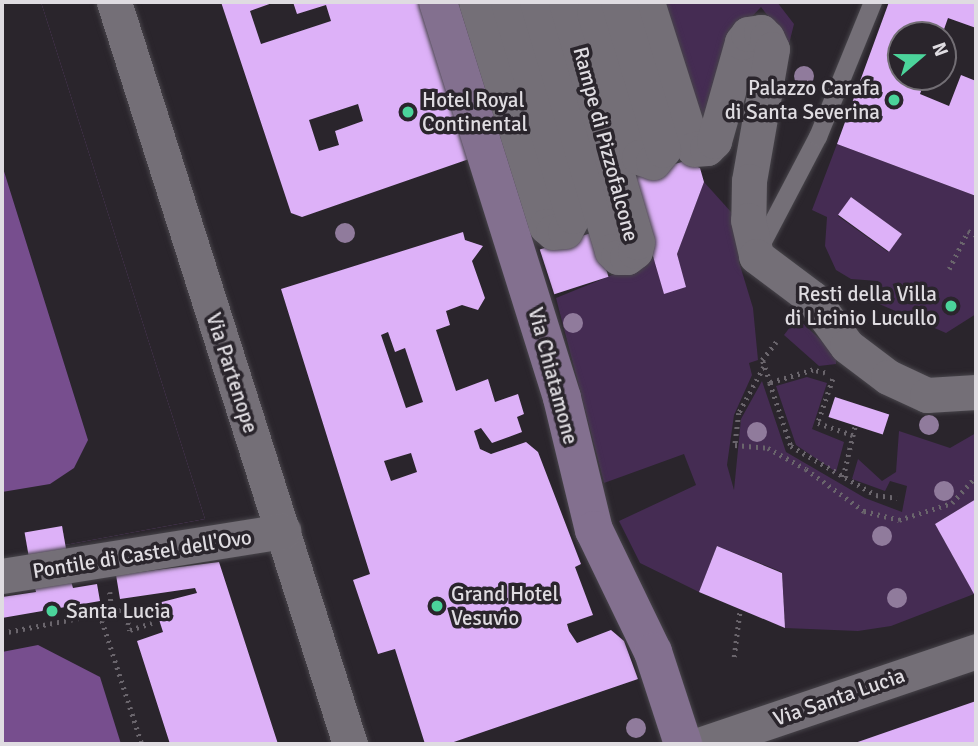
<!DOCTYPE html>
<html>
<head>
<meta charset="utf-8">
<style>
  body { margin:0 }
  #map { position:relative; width:978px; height:746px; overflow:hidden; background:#2a252c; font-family:Signika,sans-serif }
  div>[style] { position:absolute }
  .green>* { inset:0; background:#452c53 }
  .water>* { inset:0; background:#774e8e }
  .pier>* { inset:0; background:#2a252c }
  .building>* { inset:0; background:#ddb1f8; transform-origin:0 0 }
  .path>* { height:4.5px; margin-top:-2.25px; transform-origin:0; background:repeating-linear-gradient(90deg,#6a656c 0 2px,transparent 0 7px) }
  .roads { filter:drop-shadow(0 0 2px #47444a) drop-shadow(0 0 2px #47444a) }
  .lane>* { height:18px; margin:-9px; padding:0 9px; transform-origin:9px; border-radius:9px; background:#746f77 }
  .street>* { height:35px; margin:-17.5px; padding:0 17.5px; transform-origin:17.5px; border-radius:17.5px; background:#746f77 }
  .secondary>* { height:38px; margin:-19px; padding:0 19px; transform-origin:19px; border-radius:19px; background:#83708f }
  .trees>* { width:20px; height:20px; margin:-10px; border-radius:50%; background:#907b9c }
  .dots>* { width:19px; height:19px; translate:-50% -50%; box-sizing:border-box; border:4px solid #2a252c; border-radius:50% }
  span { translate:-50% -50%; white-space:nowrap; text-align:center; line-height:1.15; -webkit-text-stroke:7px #2a252c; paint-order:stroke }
  .poi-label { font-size:21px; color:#dfdce1 }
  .right { translate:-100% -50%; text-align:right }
  .left { translate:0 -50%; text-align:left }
  .street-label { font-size:21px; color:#dfdce1 }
  .frame { position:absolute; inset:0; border:4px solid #dfdce1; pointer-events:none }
  .north { position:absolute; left:887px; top:21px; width:70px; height:70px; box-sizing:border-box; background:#2a252c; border:2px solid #726e74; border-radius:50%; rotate:70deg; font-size:19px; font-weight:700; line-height:28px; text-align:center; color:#dfdce1 }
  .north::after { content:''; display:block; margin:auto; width:24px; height:32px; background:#4bd49b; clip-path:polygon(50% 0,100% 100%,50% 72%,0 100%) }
</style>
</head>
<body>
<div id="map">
  <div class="green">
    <i style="clip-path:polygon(661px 2px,777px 2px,794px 24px,789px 44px,761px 7px,730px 40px,706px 136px)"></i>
    <i style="clip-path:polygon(evenodd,837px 144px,976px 196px,976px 314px,946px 333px,877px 303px,886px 293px,878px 281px,851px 279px,836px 270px,825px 246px,827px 217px,812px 210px,837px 144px,851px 197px,902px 234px,888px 252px,838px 216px,851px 197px)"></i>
    <i style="clip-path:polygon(704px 182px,741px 223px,739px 262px,753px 308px,758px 360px,749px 363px,752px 375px,734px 415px,727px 465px,734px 490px,741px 419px,762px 381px,786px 452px,865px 498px,902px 512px,907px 486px,890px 481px,885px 491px,852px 479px,858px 459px,882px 481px,896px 472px,899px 431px,950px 448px,976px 433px,976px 499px,935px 524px,974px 594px,891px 626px,858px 631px,785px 628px,782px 572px,717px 546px,699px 592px,640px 563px,619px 521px,696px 485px,684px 454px,604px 483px,556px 298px,654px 258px,685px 287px,677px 254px)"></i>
    <i style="clip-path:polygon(797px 318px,836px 354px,836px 364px,819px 366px,784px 335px)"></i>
    <i style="clip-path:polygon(807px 377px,827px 383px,812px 429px,844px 442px,836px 472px,796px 445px,776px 386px)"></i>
  </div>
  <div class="water">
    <i style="clip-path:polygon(2px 2px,41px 2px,205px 519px,65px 545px,62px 526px,2px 556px)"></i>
    <i style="clip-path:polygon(38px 645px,100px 677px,121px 744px,2px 744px,2px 652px)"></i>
  </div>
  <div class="pier">
    <i style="clip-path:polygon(2px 2px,41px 2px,205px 519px,65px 545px,62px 526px,29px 552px,2px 556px,2px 492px,50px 484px,74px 468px,88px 440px,2px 165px)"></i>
  </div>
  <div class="building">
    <i style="clip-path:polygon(evenodd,221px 2px,275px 2px,250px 11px,261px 44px,331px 21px,326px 5px,297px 14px,293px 2px,420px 2px,472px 158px,302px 217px,291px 213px,221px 2px,358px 104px,363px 121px,335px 131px,339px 145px,319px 151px,309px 120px,358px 104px)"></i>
    <i style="clip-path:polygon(889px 2px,976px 2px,976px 28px,948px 18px,942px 35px,901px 35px,901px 77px,926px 77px,920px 94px,949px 106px,961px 75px,976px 81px,976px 196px,837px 144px)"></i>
    <i style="clip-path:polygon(685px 161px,700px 168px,704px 182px,677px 254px,686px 287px,664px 294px,630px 177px)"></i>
    <i style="left:851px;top:197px;width:63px;height:22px;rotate:36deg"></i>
    <i style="clip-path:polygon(evenodd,463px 232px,465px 240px,483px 246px,472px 261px,485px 298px,478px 310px,462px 305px,446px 311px,450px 325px,436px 330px,456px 391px,488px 379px,495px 402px,518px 394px,524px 414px,517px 417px,522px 432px,492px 443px,481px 428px,474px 431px,480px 449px,491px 454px,526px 442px,538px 452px,581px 564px,575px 567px,593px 615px,567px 624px,569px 631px,577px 643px,611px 630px,624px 641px,638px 679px,448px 744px,425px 744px,395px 649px,378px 654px,353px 580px,370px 574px,281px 289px,463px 232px,388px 332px,395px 352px,405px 348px,423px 402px,406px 408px,381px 335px,388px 332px,463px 232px,411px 453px,417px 472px,391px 481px,384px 461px,411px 453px)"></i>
    <i style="left:594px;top:232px;width:47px;height:57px;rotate:72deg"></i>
    <i style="left:835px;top:397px;width:57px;height:21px;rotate:18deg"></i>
    <i style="clip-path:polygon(976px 499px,976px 593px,974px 594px,935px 524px)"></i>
    <i style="left:62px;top:526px;width:28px;height:38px;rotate:80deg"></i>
    <i style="clip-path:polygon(717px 546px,782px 573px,785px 628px,699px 592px)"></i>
    <i style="clip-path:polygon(219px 562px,278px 744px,170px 744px,137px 641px,163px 632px,154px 604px,197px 593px,195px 588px,120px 599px,116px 575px)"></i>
    <i style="clip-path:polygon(70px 578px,73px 588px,97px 584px,100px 601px,2px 618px,2px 597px,36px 592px,34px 584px)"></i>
    <i style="clip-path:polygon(976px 701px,976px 744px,852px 744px)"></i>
  </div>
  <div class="path">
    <i style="left:949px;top:269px;width:42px;rotate:-63.4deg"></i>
    <i style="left:968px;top:231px;width:9px;rotate:27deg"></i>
    <i style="left:764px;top:367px;width:52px;rotate:118.5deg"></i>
    <i style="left:739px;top:413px;width:32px;rotate:97deg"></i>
    <i style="left:735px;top:445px;width:33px;rotate:5deg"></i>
    <i style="left:768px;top:448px;width:43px;rotate:28.9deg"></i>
    <i style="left:806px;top:469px;width:72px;rotate:35.9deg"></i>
    <i style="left:864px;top:511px;width:36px;rotate:14deg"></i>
    <i style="left:899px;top:520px;width:56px;rotate:-17.8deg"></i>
    <i style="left:952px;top:503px;width:36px;rotate:-48deg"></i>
    <i style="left:825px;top:373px;width:12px;rotate:-166deg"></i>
    <i style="left:813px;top:370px;width:45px;rotate:163.2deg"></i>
    <i style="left:770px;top:383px;width:66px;rotate:71.6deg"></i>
    <i style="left:791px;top:446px;width:98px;rotate:30deg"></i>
    <i style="left:876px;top:495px;width:21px;rotate:8deg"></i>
    <i style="left:833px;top:379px;width:46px;rotate:108.8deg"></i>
    <i style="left:818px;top:423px;width:37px;rotate:19deg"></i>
    <i style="left:770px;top:383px;width:24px;rotate:-109deg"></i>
    <i style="left:762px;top:360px;width:23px;rotate:-52deg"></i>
    <i style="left:843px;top:477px;width:52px;rotate:-76.8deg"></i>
    <i style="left:110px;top:592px;width:20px;rotate:84deg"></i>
    <i style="left:100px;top:614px;width:137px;rotate:72.1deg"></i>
    <i style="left:2px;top:633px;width:125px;rotate:-11deg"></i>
    <i style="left:125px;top:609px;width:22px;rotate:77deg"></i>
    <i style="left:130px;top:630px;width:23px;rotate:-18deg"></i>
    <i style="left:734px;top:657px;width:48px;rotate:-82.9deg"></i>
  </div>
  <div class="roads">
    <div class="lane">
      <i style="left:757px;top:253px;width:131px;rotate:-62.3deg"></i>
      <i style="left:818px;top:137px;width:146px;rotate:-67.8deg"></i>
    </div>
    <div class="street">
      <i style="left:114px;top:2px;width:779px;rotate:72.36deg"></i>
      <i style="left:476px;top:2px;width:235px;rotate:72.6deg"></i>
      <i style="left:546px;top:226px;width:9px;rotate:41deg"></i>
      <i style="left:553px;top:232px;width:12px;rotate:-5deg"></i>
      <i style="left:565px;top:231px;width:17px;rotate:-62deg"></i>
      <i style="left:573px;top:216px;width:224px;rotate:-106.9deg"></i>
      <i style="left:537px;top:2px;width:260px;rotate:73.2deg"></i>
      <i style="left:612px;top:251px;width:8px;rotate:45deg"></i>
      <i style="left:618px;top:257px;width:9px"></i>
      <i style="left:627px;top:257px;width:10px;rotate:-37deg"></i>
      <i style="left:635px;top:251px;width:9px;rotate:-77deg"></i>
      <i style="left:637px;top:242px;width:250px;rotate:-106.5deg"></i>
      <i style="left:647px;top:2px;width:154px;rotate:72.3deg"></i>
      <i style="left:694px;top:149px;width:13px;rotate:-4deg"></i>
      <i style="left:707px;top:148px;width:10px;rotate:-45deg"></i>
      <i style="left:714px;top:141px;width:103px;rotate:-74.2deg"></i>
      <i style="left:742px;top:42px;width:10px;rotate:-53deg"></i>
      <i style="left:748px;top:34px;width:13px;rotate:-9deg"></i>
      <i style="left:761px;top:32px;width:8px;rotate:45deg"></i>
      <i style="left:767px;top:38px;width:12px;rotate:66deg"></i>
      <i style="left:772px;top:49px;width:134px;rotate:99.9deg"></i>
      <i style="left:749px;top:181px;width:39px;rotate:91deg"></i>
      <i style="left:748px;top:220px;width:37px;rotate:77deg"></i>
      <i style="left:756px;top:256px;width:70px;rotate:36.9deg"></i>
      <i style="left:812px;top:298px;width:59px;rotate:53.9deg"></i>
      <i style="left:847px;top:346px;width:51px;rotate:37.1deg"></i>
      <i style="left:888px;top:377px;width:43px;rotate:24.8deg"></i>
      <i style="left:927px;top:395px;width:49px;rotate:-3.5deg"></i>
      <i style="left:594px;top:12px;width:152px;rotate:72.8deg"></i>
      <i style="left:639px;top:157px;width:15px;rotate:20deg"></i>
      <i style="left:653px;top:162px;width:16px;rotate:-50deg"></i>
      <i style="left:663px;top:150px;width:155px;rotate:-106.9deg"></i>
      <i style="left:2px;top:576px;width:285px;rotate:-9.1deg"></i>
      <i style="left:702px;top:744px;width:289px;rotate:-18.7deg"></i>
    </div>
    <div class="secondary">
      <i style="left:438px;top:2px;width:415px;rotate:72.6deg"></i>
      <i style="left:562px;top:398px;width:136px;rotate:76.4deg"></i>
      <i style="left:594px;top:530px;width:136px;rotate:64.2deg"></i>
      <i style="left:653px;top:652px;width:97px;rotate:71.9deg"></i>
    </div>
  </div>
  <div class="trees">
    <i style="left:804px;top:76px"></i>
    <i style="left:345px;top:233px"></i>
    <i style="left:573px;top:323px"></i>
    <i style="left:929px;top:425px"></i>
    <i style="left:757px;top:432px"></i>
    <i style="left:944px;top:491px"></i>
    <i style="left:882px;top:536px"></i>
    <i style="left:897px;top:598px"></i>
    <i style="left:636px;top:728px"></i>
  </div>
  <div class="dots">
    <i style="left:894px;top:100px;background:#4bd49b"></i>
    <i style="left:408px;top:112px;background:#4bd49b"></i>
    <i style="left:951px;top:306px;background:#4bd49b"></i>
    <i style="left:437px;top:606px;background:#4bd49b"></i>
    <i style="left:52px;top:611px;background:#4bd49b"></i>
  </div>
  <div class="poi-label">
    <span class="right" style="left:880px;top:100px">Palazzo Carafa<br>di Santa Severina</span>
    <span class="left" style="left:422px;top:112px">Hotel Royal<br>Continental</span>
    <span class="right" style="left:937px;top:306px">Resti della Villa<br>di Licinio Lucullo</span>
    <span class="left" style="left:451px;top:606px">Grand Hotel<br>Vesuvio</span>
    <span class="left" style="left:66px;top:611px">Santa Lucia</span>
  </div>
  <div class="street-label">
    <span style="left:606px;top:144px;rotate:75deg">Rampe di Pizzofalcone</span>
    <span style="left:232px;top:373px;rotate:72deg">Via Partenope</span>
    <span style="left:553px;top:376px;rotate:75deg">Via Chiatamone</span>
    <span style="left:142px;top:554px;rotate:-9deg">Pontile di Castel dell'Ovo</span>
    <span style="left:839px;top:697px;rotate:-19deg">Via Santa Lucia</span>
  </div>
  <div class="frame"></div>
  <div class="north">N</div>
</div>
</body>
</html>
